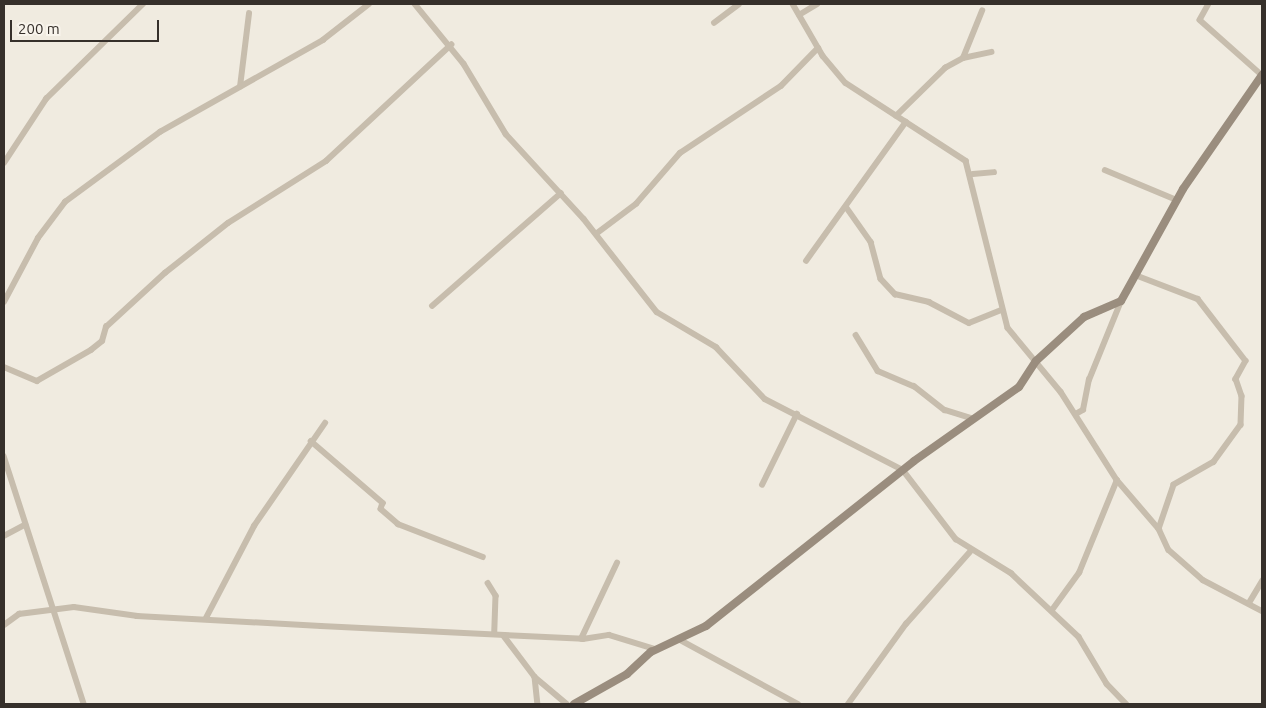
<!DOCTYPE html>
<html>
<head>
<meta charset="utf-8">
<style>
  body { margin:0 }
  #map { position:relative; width:1266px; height:708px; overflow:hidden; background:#f0ebe0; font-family:Ubuntu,sans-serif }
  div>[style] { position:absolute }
  .street>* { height:5.5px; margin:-2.75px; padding:0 2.75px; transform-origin:2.75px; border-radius:2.75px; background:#c7bdad }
  .secondary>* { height:8px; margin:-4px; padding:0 4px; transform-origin:4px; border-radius:4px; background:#9a8d7e }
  span { translate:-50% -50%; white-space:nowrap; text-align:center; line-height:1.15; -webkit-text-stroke:4.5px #f8f4ec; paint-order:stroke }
  .frame { position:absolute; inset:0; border:5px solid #36302b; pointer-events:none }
  .scale { position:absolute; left:10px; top:20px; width:149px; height:22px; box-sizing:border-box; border:2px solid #36302b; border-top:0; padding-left:6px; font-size:15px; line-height:18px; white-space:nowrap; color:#36302b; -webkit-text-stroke:4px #f8f4ec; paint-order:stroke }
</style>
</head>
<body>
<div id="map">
  <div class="street">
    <i style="left:415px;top:4px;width:77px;rotate:50.8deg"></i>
    <i style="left:464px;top:64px;width:82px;rotate:59deg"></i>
    <i style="left:506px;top:134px;width:115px;rotate:47.5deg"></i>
    <i style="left:584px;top:219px;width:118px;rotate:51.9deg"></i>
    <i style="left:657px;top:312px;width:69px;rotate:30.7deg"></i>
    <i style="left:716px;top:347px;width:71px;rotate:46.7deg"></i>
    <i style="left:765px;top:399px;width:155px;rotate:27.2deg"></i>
    <i style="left:903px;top:470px;width:87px;rotate:52.5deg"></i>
    <i style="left:956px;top:539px;width:65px;rotate:31.7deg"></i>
    <i style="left:1011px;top:573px;width:93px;rotate:43.3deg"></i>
    <i style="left:1079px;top:637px;width:55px;rotate:59.2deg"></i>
    <i style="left:1107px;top:684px;width:28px;rotate:46deg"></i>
    <i style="left:793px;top:4px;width:60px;rotate:60deg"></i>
    <i style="left:823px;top:56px;width:35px;rotate:50deg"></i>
    <i style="left:846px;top:83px;width:143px;rotate:33deg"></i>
    <i style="left:966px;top:161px;width:172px;rotate:75.9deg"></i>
    <i style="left:1008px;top:328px;width:83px;rotate:50.4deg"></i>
    <i style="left:1061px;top:392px;width:104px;rotate:57.5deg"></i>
    <i style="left:1117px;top:480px;width:65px;rotate:49.4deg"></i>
    <i style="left:1159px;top:529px;width:23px;rotate:65deg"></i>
    <i style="left:1169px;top:550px;width:45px;rotate:41.4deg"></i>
    <i style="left:1203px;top:580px;width:67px;rotate:27.7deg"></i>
    <i style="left:1209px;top:4px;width:18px;rotate:119deg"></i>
    <i style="left:1200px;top:20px;width:83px;rotate:41.6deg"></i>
    <i style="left:799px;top:15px;width:21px;rotate:-31deg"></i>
    <i style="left:714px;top:23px;width:31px;rotate:-37deg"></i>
    <i style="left:963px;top:58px;width:51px;rotate:-68deg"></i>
    <i style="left:240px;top:87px;width:74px;rotate:-83deg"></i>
    <i style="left:896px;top:116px;width:69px;rotate:-44.4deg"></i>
    <i style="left:945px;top:68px;width:21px;rotate:-29deg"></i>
    <i style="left:963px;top:58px;width:29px;rotate:-12deg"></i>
    <i style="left:4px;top:163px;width:77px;rotate:-56.7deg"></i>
    <i style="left:46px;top:99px;width:136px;rotate:-44.4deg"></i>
    <i style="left:1105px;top:170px;width:78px;rotate:22.6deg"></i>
    <i style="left:973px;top:174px;width:21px;rotate:-5deg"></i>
    <i style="left:847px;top:208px;width:42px;rotate:54.8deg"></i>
    <i style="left:871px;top:242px;width:38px;rotate:75deg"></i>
    <i style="left:881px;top:279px;width:21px;rotate:47deg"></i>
    <i style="left:895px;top:294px;width:35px;rotate:13deg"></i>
    <i style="left:929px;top:302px;width:45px;rotate:27.7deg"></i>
    <i style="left:969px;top:323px;width:35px;rotate:-22deg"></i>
    <i style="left:596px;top:234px;width:50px;rotate:-36.9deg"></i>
    <i style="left:636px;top:204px;width:67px;rotate:-49.2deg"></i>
    <i style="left:680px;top:153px;width:121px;rotate:-33.6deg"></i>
    <i style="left:781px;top:86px;width:53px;rotate:-45.8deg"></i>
    <i style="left:806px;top:261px;width:171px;rotate:-54.3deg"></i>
    <i style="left:1138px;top:276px;width:64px;rotate:21deg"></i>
    <i style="left:1198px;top:299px;width:78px;rotate:52.3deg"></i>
    <i style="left:1246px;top:361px;width:21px;rotate:119deg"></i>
    <i style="left:1236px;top:379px;width:18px;rotate:71deg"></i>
    <i style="left:1242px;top:396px;width:29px;rotate:92deg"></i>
    <i style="left:1241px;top:425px;width:46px;rotate:126.1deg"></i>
    <i style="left:1214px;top:462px;width:46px;rotate:150.1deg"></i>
    <i style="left:1174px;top:485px;width:46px;rotate:108.8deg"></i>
    <i style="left:4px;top:302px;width:72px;rotate:-62deg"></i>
    <i style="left:38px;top:238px;width:45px;rotate:-53.1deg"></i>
    <i style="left:65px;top:202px;width:118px;rotate:-36.4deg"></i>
    <i style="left:160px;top:132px;width:187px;rotate:-29.4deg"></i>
    <i style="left:323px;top:40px;width:58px;rotate:-38deg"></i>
    <i style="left:432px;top:306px;width:171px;rotate:-41.2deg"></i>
    <i style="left:856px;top:335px;width:42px;rotate:58.6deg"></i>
    <i style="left:878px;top:371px;width:39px;rotate:23deg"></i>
    <i style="left:914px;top:386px;width:39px;rotate:38deg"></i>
    <i style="left:945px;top:410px;width:28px;rotate:17deg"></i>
    <i style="left:4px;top:367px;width:36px;rotate:23deg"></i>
    <i style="left:37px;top:381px;width:62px;rotate:-29.9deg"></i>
    <i style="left:91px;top:350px;width:14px;rotate:-39deg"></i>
    <i style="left:102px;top:341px;width:15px;rotate:-74deg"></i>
    <i style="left:106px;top:327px;width:80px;rotate:-42.5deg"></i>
    <i style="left:165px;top:273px;width:80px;rotate:-38.4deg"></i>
    <i style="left:228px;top:223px;width:116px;rotate:-32.3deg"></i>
    <i style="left:326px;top:161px;width:171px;rotate:-42.9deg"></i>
    <i style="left:1076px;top:414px;width:8px;rotate:-30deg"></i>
    <i style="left:1083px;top:410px;width:31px;rotate:-79deg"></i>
    <i style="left:1089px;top:380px;width:85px;rotate:-67.9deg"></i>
    <i style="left:311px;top:441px;width:95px;rotate:40.7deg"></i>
    <i style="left:383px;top:503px;width:6px;rotate:108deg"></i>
    <i style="left:381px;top:509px;width:23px;rotate:41deg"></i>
    <i style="left:398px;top:524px;width:91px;rotate:21.2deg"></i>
    <i style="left:4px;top:456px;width:261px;rotate:72.1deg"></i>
    <i style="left:762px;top:485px;width:79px;rotate:-63.8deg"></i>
    <i style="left:4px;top:536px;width:24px;rotate:-28deg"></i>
    <i style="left:488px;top:583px;width:15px;rotate:58deg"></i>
    <i style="left:496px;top:596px;width:38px;rotate:92deg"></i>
    <i style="left:1249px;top:603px;width:26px;rotate:-59deg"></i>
    <i style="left:1052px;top:610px;width:46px;rotate:-53.9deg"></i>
    <i style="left:1079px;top:573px;width:100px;rotate:-67.8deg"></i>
    <i style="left:206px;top:618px;width:104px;rotate:-62.4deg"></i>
    <i style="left:254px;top:526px;width:125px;rotate:-55.4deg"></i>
    <i style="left:4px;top:625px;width:19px;rotate:-36deg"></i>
    <i style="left:19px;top:614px;width:55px;rotate:-7.3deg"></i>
    <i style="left:74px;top:607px;width:64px;rotate:8.1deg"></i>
    <i style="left:137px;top:616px;width:184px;rotate:3.1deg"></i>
    <i style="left:321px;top:626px;width:262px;rotate:2.8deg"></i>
    <i style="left:583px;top:639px;width:26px;rotate:-9deg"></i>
    <i style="left:609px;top:635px;width:48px;rotate:16.9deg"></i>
    <i style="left:504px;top:636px;width:51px;rotate:52.9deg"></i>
    <i style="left:535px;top:677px;width:42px;rotate:40.2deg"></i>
    <i style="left:581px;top:639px;width:84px;rotate:-64.7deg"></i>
    <i style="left:682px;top:641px;width:132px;rotate:28.5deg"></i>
    <i style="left:535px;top:677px;width:27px;rotate:84deg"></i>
    <i style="left:848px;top:704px;width:99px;rotate:-54.1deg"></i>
    <i style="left:906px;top:624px;width:96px;rotate:-48.4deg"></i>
  </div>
  <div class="secondary">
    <i style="left:574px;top:704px;width:61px;rotate:-29.5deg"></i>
    <i style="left:627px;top:674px;width:33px;rotate:-43deg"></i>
    <i style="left:651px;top:652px;width:61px;rotate:-25.3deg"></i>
    <i style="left:706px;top:626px;width:265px;rotate:-38.4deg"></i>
    <i style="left:914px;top:461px;width:128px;rotate:-35.2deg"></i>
    <i style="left:1019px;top:387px;width:31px;rotate:-57deg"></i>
    <i style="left:1036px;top:361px;width:65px;rotate:-42.5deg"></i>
    <i style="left:1084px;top:317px;width:40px;rotate:-23.4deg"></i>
    <i style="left:1121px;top:301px;width:128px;rotate:-61deg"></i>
    <i style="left:1183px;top:189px;width:139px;rotate:-55.3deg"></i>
  </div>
  <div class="frame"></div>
  <div class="scale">200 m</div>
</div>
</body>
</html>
